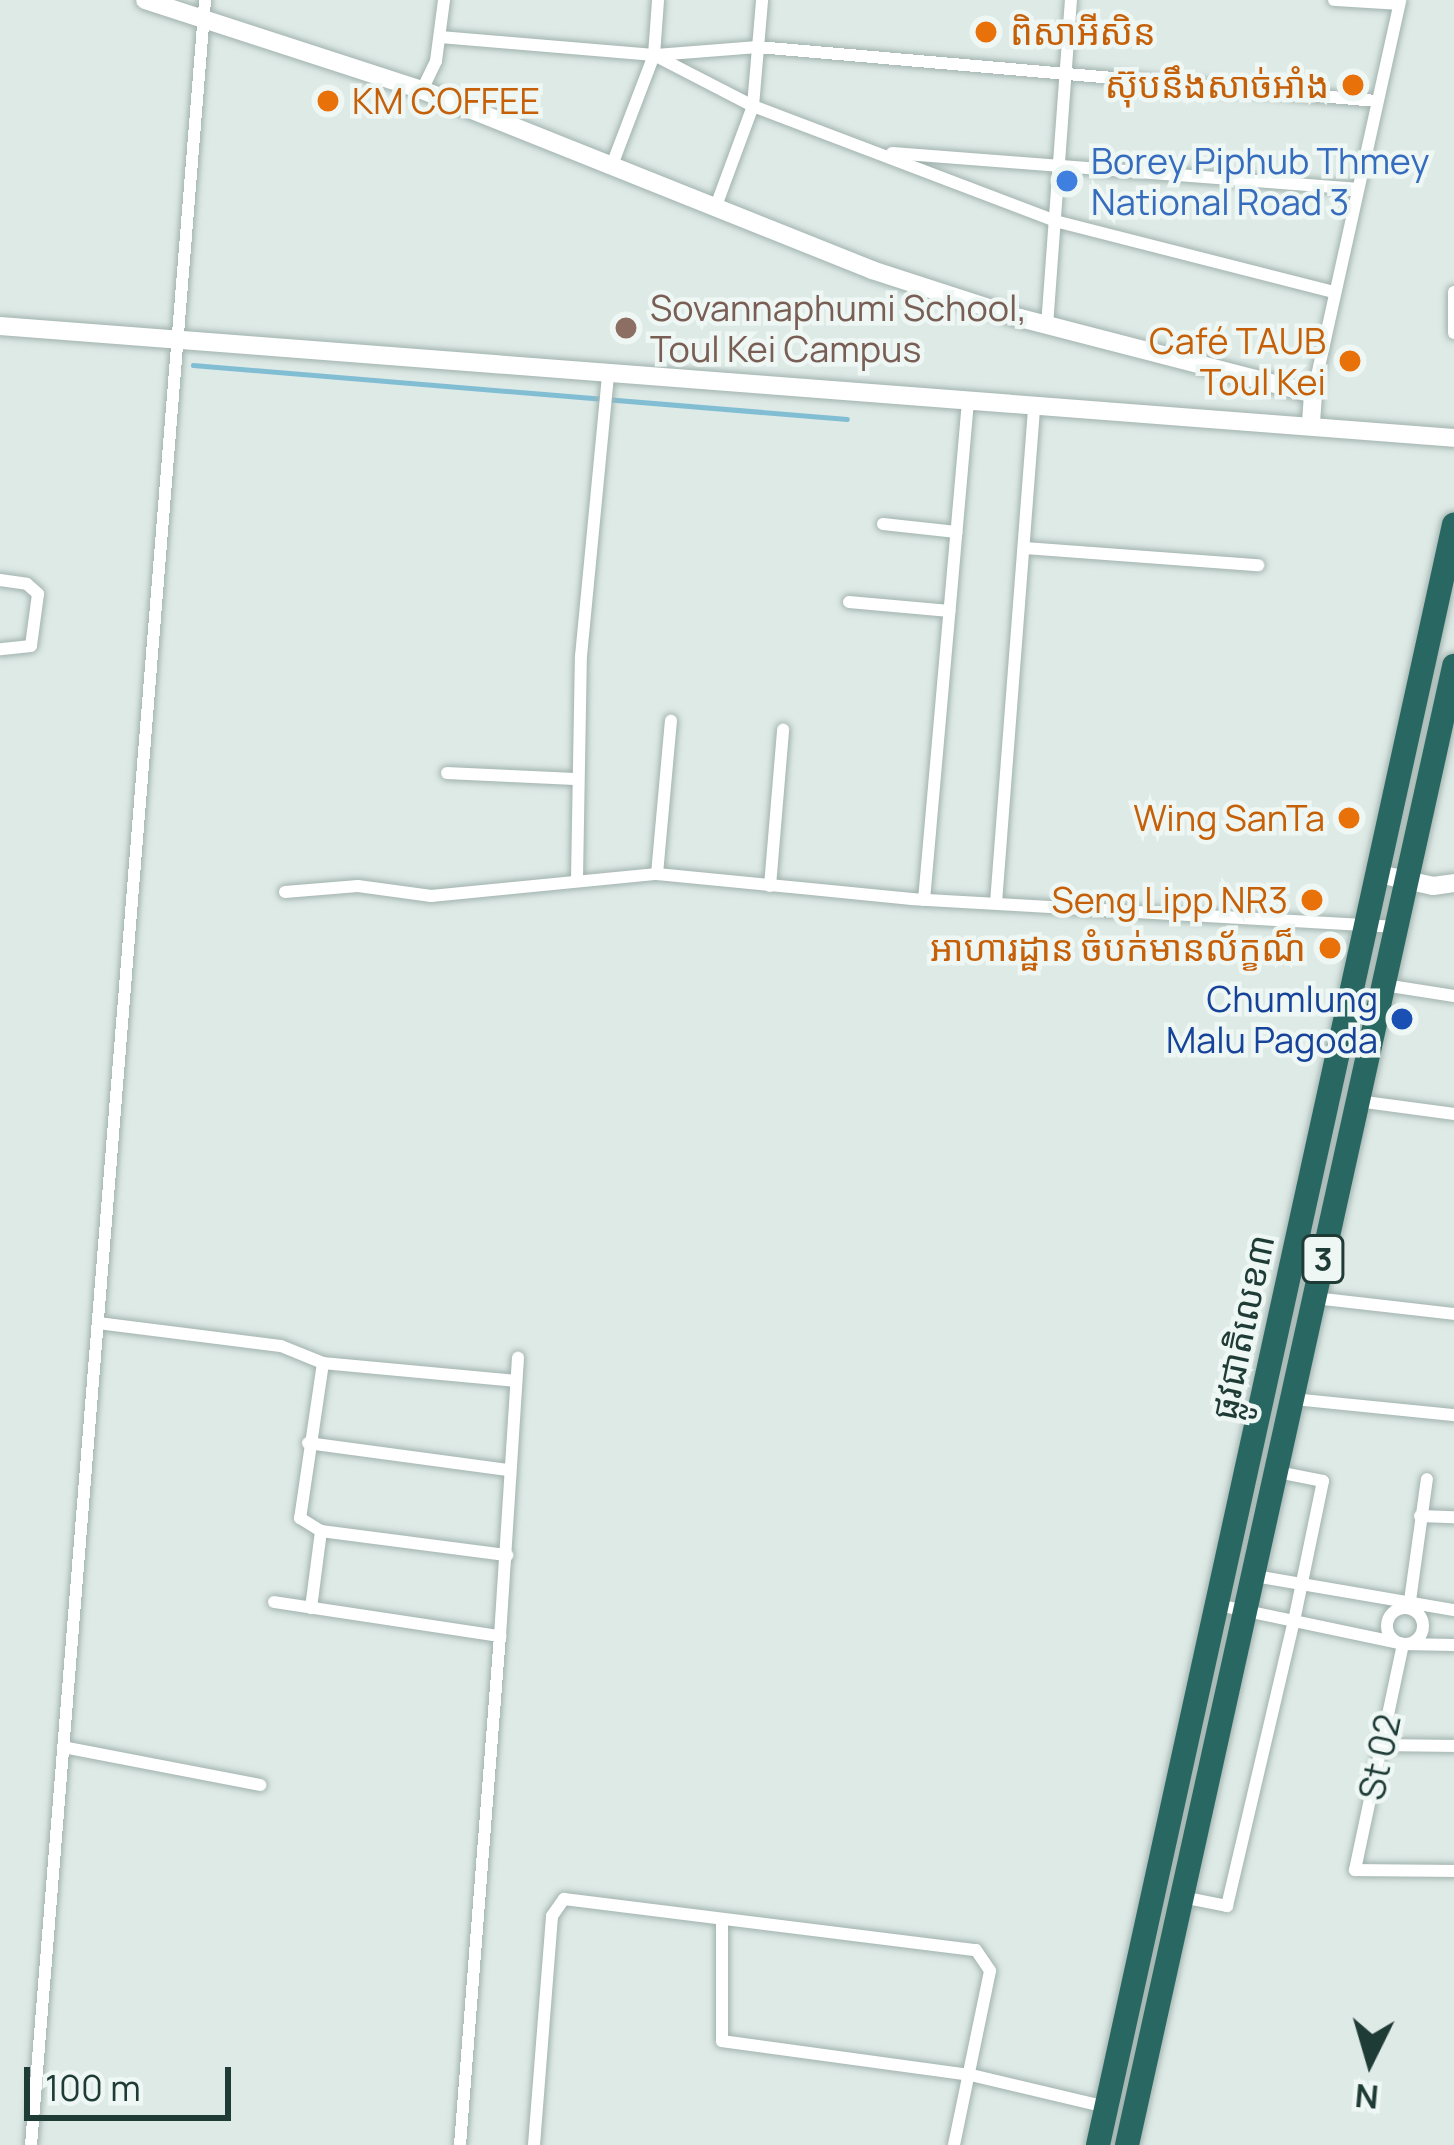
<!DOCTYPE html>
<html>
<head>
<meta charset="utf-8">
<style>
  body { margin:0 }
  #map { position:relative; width:1454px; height:2145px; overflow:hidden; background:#deeae6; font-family:Manrope,"Noto Sans Khmer",sans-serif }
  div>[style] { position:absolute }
  .stream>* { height:4.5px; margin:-2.25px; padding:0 2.25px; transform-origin:2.25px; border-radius:2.25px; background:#82bed3 }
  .roads { filter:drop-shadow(0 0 3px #a1b2ae) drop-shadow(0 0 3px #a1b2ae) }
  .street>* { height:12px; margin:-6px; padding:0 6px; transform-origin:6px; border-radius:6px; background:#fff }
  .street>.ring { margin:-6px; padding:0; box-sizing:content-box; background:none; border:12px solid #fff; border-radius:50% }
  .secondary>* { height:18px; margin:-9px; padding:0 9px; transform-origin:9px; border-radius:9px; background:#fff }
  .highway>* { height:24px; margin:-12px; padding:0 12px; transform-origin:12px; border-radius:12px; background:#296862 }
  .dots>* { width:33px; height:33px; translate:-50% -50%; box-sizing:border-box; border:6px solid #eef7f4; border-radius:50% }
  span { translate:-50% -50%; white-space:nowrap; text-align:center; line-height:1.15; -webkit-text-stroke:9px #eef7f4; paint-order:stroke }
  .shield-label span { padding:3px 9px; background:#eef7f4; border:3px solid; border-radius:9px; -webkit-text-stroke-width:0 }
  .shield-label { font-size:33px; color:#1f3b36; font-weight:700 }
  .food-label { font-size:36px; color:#c56008 }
  .left { translate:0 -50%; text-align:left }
  .right { translate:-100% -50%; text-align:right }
  .shop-label { font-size:36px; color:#366cbe }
  .education-label { font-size:36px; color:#785e54 }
  .transit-label { font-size:36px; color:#164399 }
  .street-label { font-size:36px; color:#1f3b36 }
  .north { position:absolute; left:1310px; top:2001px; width:120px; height:120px; -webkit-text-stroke:9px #eef7f4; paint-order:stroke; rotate:185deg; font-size:33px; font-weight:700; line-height:48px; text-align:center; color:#1f3b36 }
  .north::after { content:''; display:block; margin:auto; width:42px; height:54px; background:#1f3b36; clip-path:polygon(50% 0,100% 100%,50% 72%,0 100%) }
  .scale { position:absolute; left:24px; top:2067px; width:207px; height:54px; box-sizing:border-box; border:6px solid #1f3b36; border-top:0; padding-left:15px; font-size:36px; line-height:42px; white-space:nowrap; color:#1f3b36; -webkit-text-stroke:9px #eef7f4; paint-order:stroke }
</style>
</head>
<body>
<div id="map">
  <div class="stream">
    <i style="left:193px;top:365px;width:656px;rotate:4.72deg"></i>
  </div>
  <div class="roads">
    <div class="street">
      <i style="left:1334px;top:0;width:65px;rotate:3.5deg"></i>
      <i style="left:440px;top:37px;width:215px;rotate:4.8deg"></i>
      <i style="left:654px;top:55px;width:111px;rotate:27.3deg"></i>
      <i style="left:753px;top:106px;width:323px;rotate:20.8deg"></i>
      <i style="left:1055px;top:221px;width:287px;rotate:14.3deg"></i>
      <i style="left:656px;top:55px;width:102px;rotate:-4.5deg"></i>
      <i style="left:758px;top:47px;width:621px;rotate:4.99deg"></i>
      <i style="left:422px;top:90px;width:32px;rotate:-64deg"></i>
      <i style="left:436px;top:61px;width:62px;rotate:-82.5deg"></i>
      <i style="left:892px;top:153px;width:466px;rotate:4.4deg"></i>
      <i style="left:612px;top:165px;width:118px;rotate:-69.1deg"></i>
      <i style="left:654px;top:55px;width:55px;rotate:-85.8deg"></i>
      <i style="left:716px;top:206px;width:107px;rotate:-69.7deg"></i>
      <i style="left:753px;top:106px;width:106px;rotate:-85.1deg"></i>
      <i style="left:1454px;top:292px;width:41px;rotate:90deg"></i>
      <i style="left:1047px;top:326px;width:327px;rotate:-85.8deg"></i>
      <i style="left:1313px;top:394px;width:403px;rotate:-77.5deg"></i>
      <i style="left:883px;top:524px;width:74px;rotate:6.2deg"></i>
      <i style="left:1024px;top:548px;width:235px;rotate:4.2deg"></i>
      <i style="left:0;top:580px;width:27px;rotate:8deg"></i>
      <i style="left:27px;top:584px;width:15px;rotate:42deg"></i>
      <i style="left:38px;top:594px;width:52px;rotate:97.7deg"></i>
      <i style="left:31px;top:646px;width:31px;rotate:174deg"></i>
      <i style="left:849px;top:602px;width:101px;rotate:5.1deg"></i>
      <i style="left:447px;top:773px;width:127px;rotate:2.7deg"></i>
      <i style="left:657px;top:874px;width:154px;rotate:-84.8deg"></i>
      <i style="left:577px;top:879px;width:223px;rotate:-89deg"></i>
      <i style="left:581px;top:656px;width:282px;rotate:-84.5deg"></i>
      <i style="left:770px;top:886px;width:157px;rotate:-85.2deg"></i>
      <i style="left:285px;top:892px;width:73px;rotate:-4.7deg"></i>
      <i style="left:358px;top:886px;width:74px;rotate:7.8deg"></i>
      <i style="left:431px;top:896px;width:227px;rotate:-5.6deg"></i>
      <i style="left:657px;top:874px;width:256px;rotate:5.6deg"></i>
      <i style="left:912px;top:899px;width:485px;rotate:3.3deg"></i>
      <i style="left:924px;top:900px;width:501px;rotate:-84.96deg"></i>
      <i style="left:996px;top:903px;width:498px;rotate:-85.6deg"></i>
      <i style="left:1384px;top:985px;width:71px;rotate:8.9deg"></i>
      <i style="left:1358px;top:1101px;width:97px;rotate:7.7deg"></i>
      <i style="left:1314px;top:1298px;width:141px;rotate:6.5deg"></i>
      <i style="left:98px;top:1323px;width:184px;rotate:7.2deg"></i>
      <i style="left:281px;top:1346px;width:45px;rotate:22deg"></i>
      <i style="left:323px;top:1363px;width:194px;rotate:5.3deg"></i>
      <i style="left:323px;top:1363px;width:157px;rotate:98.4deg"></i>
      <i style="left:300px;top:1518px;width:25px;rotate:32deg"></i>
      <i style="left:321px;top:1531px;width:188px;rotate:7.4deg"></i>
      <i style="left:1293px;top:1399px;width:162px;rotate:5.7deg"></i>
      <i style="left:308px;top:1443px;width:203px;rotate:7.7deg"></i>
      <i style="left:1420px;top:1516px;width:34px;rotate:2deg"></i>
      <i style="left:1249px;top:1575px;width:208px;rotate:9.7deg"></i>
      <i style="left:274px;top:1602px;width:229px;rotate:8.6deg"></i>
      <i style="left:500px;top:1636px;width:279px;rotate:-86.3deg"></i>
      <i style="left:1218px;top:1605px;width:189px;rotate:11.9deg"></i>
      <i style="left:1403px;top:1644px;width:51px;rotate:1.1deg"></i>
      <i style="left:311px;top:1608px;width:78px;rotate:-82.6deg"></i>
      <i style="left:1409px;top:1608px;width:130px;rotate:-82.1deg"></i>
      <i class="ring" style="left:1387px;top:1608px;width:24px;height:24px"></i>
      <i style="left:1403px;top:1644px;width:231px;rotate:102deg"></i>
      <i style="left:1355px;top:1870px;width:99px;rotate:0.6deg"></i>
      <i style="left:1381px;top:1745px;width:73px;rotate:0.8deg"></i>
      <i style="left:63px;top:1747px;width:201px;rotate:10.9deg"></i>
      <i style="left:1182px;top:1897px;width:46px;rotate:11.3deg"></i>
      <i style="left:1227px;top:1906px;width:293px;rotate:-76.8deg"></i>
      <i style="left:1294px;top:1621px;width:143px;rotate:-78.3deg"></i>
      <i style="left:1323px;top:1481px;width:47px;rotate:-168.9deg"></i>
      <i style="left:722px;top:1921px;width:120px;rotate:90deg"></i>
      <i style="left:722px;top:2041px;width:251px;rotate:7.8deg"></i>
      <i style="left:971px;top:2075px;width:139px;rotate:13.3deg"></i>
      <i style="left:31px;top:2145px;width:2152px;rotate:-85.36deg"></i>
      <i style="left:460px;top:2145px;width:511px;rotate:-85.51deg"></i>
      <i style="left:534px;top:2145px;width:230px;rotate:-85.5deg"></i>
      <i style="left:552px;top:1916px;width:21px;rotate:-55deg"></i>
      <i style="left:564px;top:1899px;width:415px;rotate:7.1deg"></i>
      <i style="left:976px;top:1950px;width:25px;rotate:56deg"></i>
      <i style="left:990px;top:1971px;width:178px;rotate:101.7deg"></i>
    </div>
    <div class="secondary">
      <i style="left:145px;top:0;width:291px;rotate:18deg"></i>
      <i style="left:422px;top:90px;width:485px;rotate:21.8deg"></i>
      <i style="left:872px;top:270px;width:156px;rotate:18deg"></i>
      <i style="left:1020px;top:318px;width:303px;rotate:14.5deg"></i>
      <i style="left:1313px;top:394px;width:30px;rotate:94deg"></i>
      <i style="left:0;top:326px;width:1458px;rotate:4.4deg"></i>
      <i style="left:1379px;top:874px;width:55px;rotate:12.5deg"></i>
      <i style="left:1433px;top:886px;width:21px;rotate:-8deg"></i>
    </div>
    <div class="highway">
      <i style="left:1098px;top:2145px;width:1659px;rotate:-77.61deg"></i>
      <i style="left:1127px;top:2145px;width:1515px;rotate:-77.53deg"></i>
    </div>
  </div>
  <div class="dots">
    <i style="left:986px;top:32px;background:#e8710a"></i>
    <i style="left:1353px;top:85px;background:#e8710a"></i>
    <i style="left:328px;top:101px;background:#e8710a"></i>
    <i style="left:1067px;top:181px;background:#3f7fe0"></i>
    <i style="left:626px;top:328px;background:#8d6e63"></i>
    <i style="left:1350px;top:361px;background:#e8710a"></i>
    <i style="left:1349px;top:818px;background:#e8710a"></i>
    <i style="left:1312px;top:900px;background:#e8710a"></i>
    <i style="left:1330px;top:948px;background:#e8710a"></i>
    <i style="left:1402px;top:1019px;background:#1a4fb4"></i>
  </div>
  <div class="shield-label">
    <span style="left:1323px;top:1259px">3</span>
  </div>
  <div class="food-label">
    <span class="left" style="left:1010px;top:32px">ពិសាអីសិន</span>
    <span class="right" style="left:1329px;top:85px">ស៊ុបនឹងសាច់អាំង</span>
    <span class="left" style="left:352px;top:101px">KM COFFEE</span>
    <span class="right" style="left:1326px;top:361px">Café TAUB<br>Toul Kei</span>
    <span class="right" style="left:1325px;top:818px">Wing SanTa</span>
    <span class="right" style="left:1288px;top:900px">Seng Lipp NR3</span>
    <span class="right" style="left:1306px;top:948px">អាហារដ្ឋាន ចំបក់មានល័ក្ខណ៏</span>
  </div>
  <div class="shop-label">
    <span class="left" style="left:1091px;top:181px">Borey Piphub Thmey<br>National Road 3</span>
  </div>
  <div class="education-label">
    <span class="left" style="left:650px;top:328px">Sovannaphumi School,<br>Toul Kei Campus</span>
  </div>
  <div class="transit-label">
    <span class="right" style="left:1378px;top:1019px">Chumlung<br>Malu Pagoda</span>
  </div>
  <div class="street-label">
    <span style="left:1242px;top:1327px;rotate:-78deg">ផ្លូវជាតិលេខ៣</span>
    <span style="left:1379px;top:1757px;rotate:-78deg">St 02</span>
  </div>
  <div class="north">N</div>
  <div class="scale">100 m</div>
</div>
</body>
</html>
